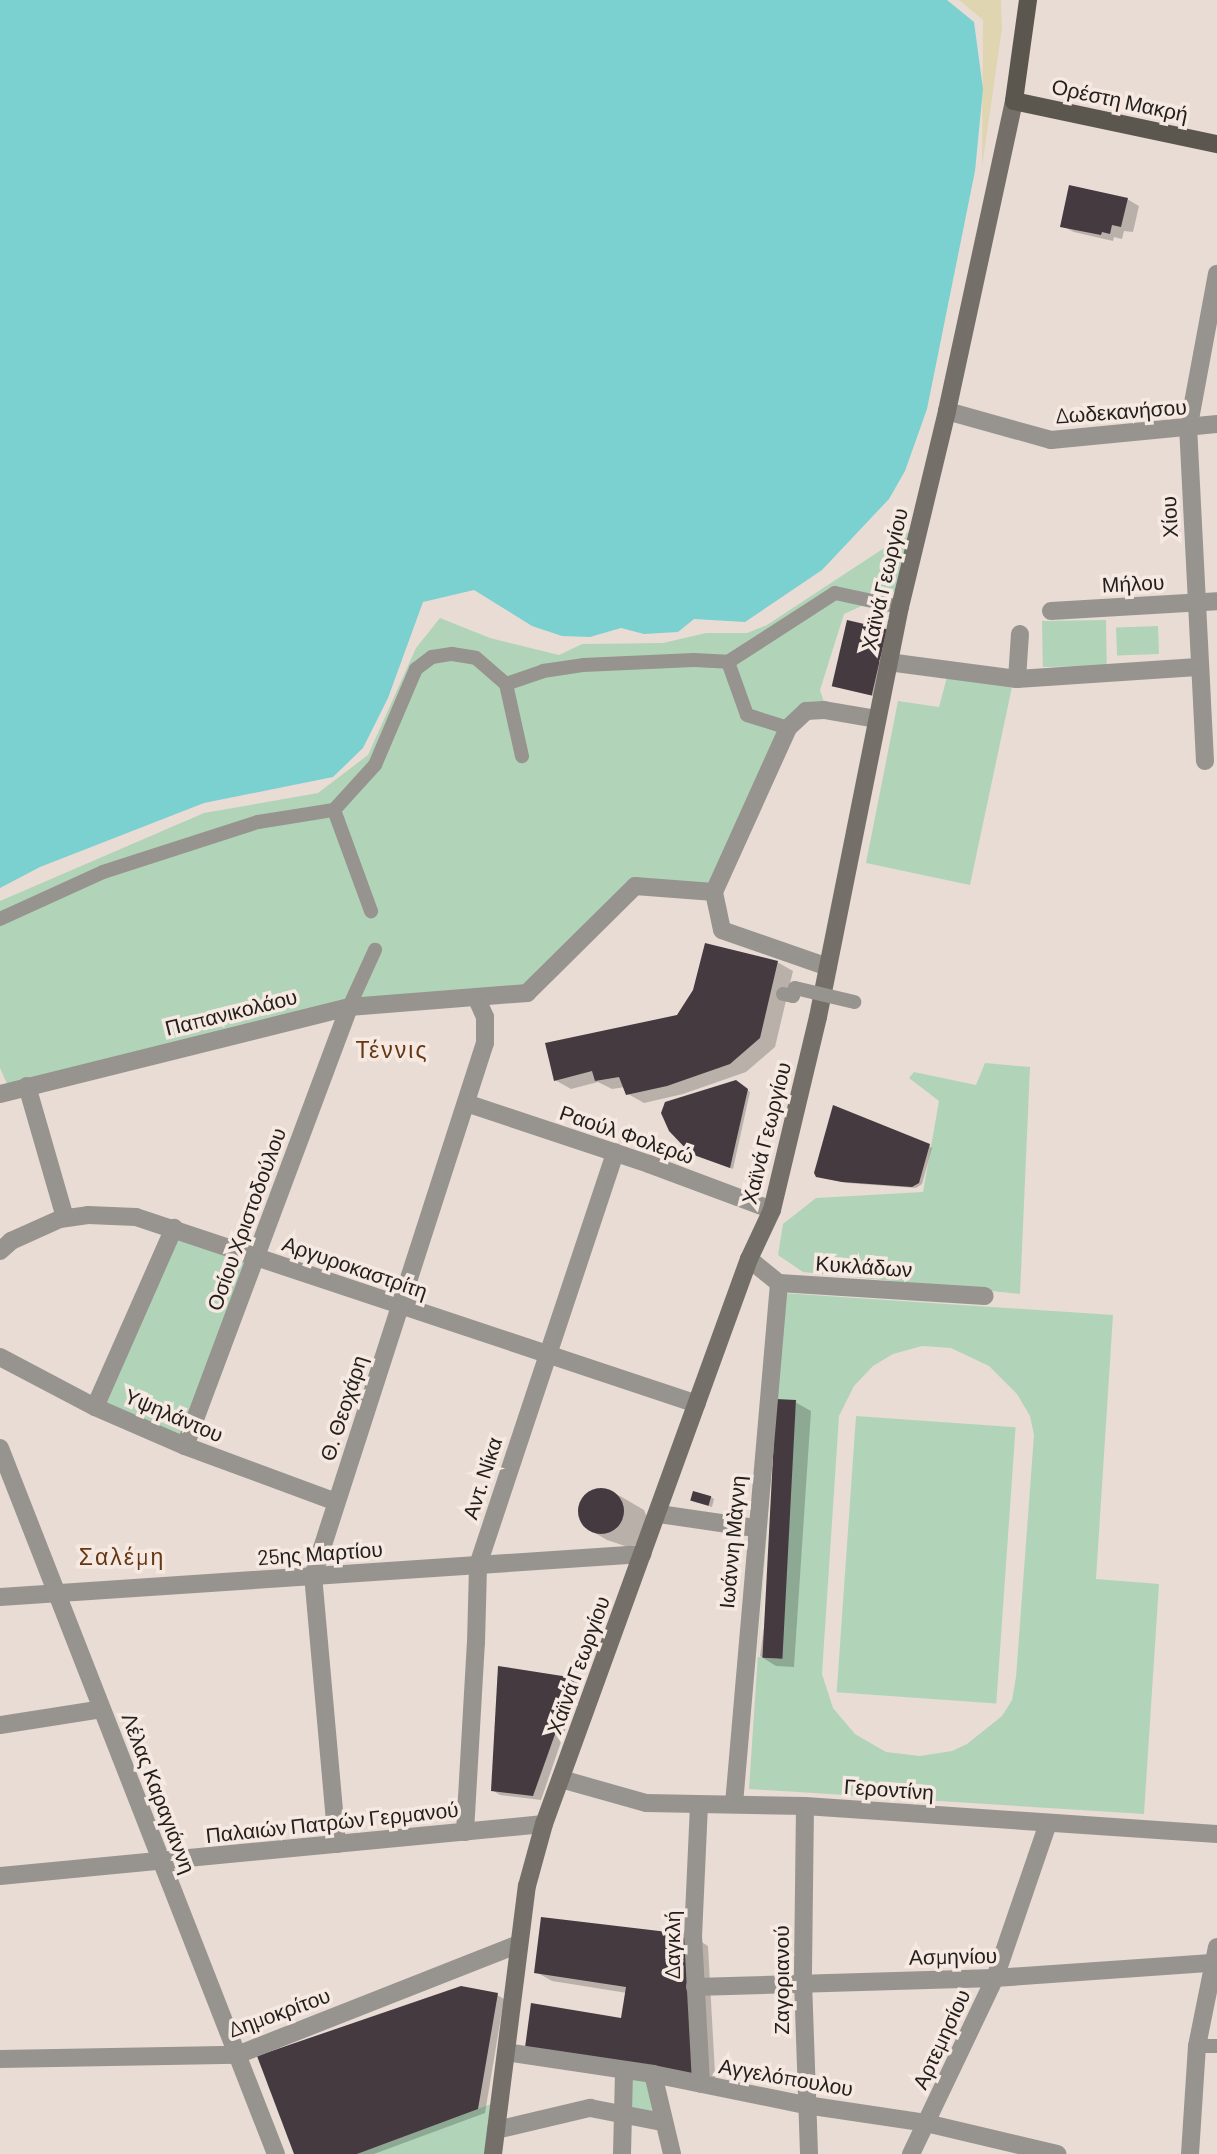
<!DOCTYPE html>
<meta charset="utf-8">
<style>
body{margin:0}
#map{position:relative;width:1217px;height:2154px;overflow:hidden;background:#e9dcd5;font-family:Barlow,sans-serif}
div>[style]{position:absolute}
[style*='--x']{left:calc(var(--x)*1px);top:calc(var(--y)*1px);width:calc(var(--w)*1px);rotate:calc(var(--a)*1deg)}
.green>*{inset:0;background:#b1d4b9;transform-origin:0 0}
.sand>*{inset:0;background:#dfd5b0}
.water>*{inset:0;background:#7bd0d0}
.shadow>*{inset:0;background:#0003}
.building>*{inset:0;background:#443a40;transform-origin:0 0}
.round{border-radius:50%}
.pedestrian>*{height:14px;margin:-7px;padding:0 7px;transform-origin:7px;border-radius:7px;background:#97948f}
.minor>*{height:18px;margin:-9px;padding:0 9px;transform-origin:9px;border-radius:9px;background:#97948f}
.secondary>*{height:18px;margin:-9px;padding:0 9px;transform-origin:9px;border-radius:9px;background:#747069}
.primary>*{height:18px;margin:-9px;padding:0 9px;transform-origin:9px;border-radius:9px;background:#5c574e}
.pedestrian-bridge>*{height:14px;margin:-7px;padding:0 7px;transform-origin:7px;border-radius:7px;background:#97948f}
span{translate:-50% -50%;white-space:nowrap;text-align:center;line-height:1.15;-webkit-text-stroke:7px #f6e9e2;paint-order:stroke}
.street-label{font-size:21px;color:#24201d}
.neighbourhood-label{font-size:23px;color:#653715;letter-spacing:2px}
</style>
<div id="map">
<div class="green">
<i style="clip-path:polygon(913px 529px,899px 589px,844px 614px,820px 690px,825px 705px,807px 705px,710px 888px,634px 883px,524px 988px,344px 1003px,8px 1086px,0 1068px,0 901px,204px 813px,318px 793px,368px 755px,416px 648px,440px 618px,490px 638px,559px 655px,582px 644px,663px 643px,706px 633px,747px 633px,767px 625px)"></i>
<i style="left:1106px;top:620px;width:46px;height:64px;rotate:89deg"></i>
<i style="left:1158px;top:626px;width:28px;height:42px;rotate:88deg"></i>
<i style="clip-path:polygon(947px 677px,1012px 687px,970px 885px,866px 863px,898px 701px,939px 707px)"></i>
<i style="clip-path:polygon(985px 1063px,1030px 1067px,1020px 1294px,803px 1272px,778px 1255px,783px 1224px,816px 1198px,923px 1192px,939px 1101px,909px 1078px,914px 1072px,976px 1085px)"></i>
<i style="clip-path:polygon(174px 1228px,256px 1257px,185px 1446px,95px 1407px)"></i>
<i style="clip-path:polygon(evenodd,782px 1293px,1113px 1315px,1096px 1579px,1159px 1584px,1144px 1814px,749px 1789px,782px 1293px,922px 1346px,951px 1348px,989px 1366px,1017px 1394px,1030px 1416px,1034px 1435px,1016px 1677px,1012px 1700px,1002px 1716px,967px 1744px,952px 1751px,920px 1756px,886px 1752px,855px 1734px,833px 1708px,822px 1674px,839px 1416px,854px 1386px,873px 1366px,893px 1354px,922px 1346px,782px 1293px,776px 1400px,796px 1401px,778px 1659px,758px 1657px,776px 1400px)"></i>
<i style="left:856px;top:1416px;width:160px;height:277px;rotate:4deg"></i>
<i style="clip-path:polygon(624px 2070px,653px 2074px,662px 2122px,623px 2114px)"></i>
<i style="clip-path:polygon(499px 2101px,493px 2154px,357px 2154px)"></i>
</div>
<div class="sand">
<i style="clip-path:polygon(959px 0,1001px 0,1002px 28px,982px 167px,983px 20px)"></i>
</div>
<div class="water">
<i style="clip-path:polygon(0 0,947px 0,974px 22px,983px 89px,975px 171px,927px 409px,905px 471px,889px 499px,822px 570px,745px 622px,694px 619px,678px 632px,644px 634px,621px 628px,590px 637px,562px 636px,532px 626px,474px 590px,423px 602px,388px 698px,363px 748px,333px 777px,204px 803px,40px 867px,0 888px)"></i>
</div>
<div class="shadow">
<i style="clip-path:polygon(1127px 199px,1139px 206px,1133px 232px,1124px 231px,1122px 239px,1114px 237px,1113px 241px,1074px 232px,1062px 226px)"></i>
<i style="clip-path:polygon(887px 630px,881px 698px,835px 686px)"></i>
<i style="clip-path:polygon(777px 962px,793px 971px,775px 1047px,746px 1072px,683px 1094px,644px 1103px,628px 1094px,625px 1087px,612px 1089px,598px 1082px,571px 1089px,555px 1080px)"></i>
<i style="clip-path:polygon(739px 1084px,750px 1092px,733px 1169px,697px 1155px)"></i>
<i style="clip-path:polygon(929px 1146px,932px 1148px,922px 1184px,916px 1188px,847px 1183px,822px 1178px)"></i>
<i style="clip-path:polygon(795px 1402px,811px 1411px,794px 1667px,776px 1666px,760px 1656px)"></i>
<i style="clip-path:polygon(597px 1488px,620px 1496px,644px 1510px,648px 1520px,641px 1543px,628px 1547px,607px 1540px,583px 1526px,578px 1516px,584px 1496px)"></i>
<i style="clip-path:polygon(711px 1497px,714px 1499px,712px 1507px,695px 1502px)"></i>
<i style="clip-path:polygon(574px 1680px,581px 1684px,541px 1800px,500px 1795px,492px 1790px)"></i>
<i style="clip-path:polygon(692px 1936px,708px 1946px,716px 2092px,623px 2020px,627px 1993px,552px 1981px,536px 1972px)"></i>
<i style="clip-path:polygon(497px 1995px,504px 1999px,485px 2113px,374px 2154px,296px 2154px)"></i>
</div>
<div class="building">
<i style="clip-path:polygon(1069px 185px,1128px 198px,1121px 227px,1112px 225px,1110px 234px,1102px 232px,1101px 235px,1060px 227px)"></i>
<i style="left:847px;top:620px;width:41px;height:68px;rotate:13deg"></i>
<i style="clip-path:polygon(705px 943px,778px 961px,760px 1038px,730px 1064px,667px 1086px,626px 1095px,619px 1077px,595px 1081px,592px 1071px,554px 1081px,545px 1043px,677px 1015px,693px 990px)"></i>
<i style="clip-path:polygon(736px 1080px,748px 1089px,730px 1168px,691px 1154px,669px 1131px,661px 1113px,665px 1102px)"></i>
<i style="clip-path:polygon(833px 1105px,930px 1144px,919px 1183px,912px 1187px,842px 1182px,816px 1177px,814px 1173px)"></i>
<i style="left:776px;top:1399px;width:20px;height:259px;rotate:3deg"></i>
<i class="round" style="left:578px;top:1488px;width:46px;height:46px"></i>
<i style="left:693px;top:1491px;width:19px;height:10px;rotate:16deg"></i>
<i style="clip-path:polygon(498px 1666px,575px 1678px,533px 1796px,491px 1791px)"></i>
<i style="clip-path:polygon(541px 1917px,693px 1935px,701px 2084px,524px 2055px,531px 2003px,621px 2018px,626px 1987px,534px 1973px)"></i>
<i style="clip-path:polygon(461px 1986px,498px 1993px,478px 2109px,357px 2154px,294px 2154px,257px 2056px)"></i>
</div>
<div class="pedestrian">
<i style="--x:728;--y:662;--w:127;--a:-32.8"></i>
<i style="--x:835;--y:593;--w:66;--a:12.2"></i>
<i style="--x:506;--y:684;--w:39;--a:-19"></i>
<i style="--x:543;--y:671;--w:40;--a:-8.5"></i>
<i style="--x:583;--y:665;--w:111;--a:-2.6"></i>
<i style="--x:694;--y:660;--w:34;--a:3"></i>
<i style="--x:728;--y:662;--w:56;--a:70.3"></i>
<i style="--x:747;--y:715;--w:43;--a:17.6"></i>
<i style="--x:334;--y:810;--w:108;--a:69.9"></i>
<i style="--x:0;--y:919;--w:113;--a:-24.5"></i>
<i style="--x:103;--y:872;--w:163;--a:-17.9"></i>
<i style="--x:258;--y:822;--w:77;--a:-9"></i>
<i style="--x:334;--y:810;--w:61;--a:-47.7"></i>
<i style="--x:375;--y:765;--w:104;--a:-66.9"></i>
<i style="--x:416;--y:669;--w:20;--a:-37"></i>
<i style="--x:432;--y:657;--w:20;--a:-9"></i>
<i style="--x:452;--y:654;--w:24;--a:9"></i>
<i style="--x:476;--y:658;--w:40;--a:41"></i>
<i style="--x:506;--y:684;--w:74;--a:77.5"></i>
<i style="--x:783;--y:994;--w:10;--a:11"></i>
<i style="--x:793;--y:996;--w:8;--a:-76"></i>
<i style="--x:349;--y:1007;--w:63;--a:-65.5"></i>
<i style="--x:1197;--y:2046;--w:20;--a:0"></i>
</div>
<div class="minor">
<i style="--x:947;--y:411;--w:108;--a:15.6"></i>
<i style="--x:1051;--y:440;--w:167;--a:-5.5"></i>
<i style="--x:1051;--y:611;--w:166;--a:-3.4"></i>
<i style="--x:888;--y:662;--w:130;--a:7.5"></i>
<i style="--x:1017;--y:679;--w:181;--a:-3.8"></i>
<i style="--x:1017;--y:679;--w:45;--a:-86.2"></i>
<i style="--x:1205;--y:761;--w:331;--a:-92.9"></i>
<i style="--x:1188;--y:430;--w:159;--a:-79.5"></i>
<i style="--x:828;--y:967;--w:112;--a:-160.8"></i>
<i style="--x:722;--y:930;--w:39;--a:-102"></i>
<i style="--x:714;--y:892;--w:180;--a:-65.7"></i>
<i style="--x:788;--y:728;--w:25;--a:-43"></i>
<i style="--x:806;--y:711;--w:18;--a:-3"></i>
<i style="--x:824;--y:710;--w:54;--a:9.6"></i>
<i style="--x:27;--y:1086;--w:137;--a:73.9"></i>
<i style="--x:0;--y:1094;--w:360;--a:-14"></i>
<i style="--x:349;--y:1007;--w:179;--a:-4.5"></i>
<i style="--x:527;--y:993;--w:152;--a:-44.7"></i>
<i style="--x:635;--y:886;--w:79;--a:4.3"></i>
<i style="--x:466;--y:1103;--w:193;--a:18.4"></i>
<i style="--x:649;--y:1164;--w:131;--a:20.5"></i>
<i style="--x:0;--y:1251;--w:15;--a:-42"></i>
<i style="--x:11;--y:1241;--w:54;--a:-24.2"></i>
<i style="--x:60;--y:1219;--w:28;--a:-8"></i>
<i style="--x:88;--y:1215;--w:48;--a:2.4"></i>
<i style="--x:136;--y:1217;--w:591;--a:18.43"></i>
<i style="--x:749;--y:1259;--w:38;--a:39"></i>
<i style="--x:779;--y:1283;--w:206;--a:3.6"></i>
<i style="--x:0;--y:1357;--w:107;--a:27.8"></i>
<i style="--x:95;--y:1407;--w:98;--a:23.4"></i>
<i style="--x:185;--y:1446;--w:161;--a:20.3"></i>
<i style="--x:95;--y:1407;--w:196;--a:-66.2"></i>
<i style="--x:185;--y:1446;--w:469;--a:-69.5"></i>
<i style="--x:0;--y:1448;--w:758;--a:68.65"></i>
<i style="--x:659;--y:1514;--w:97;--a:8.3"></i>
<i style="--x:0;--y:1597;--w:644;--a:-3.83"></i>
<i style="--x:0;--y:1725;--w:103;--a:-8.9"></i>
<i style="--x:561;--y:1779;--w:88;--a:15.8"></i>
<i style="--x:646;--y:1803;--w:159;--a:1.1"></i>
<i style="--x:805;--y:1806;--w:413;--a:3.9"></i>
<i style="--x:734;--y:1804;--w:523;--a:-85.06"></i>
<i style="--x:699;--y:1805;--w:130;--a:92.6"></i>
<i style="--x:693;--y:1935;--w:149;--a:86.9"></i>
<i style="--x:805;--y:1806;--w:175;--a:90.7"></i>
<i style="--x:803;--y:1981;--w:173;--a:88"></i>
<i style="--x:465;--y:1832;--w:189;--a:-86.7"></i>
<i style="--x:476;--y:1643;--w:78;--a:-88.5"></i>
<i style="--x:478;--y:1565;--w:435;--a:-71.6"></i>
<i style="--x:337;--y:1844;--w:269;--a:-95.1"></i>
<i style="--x:313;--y:1576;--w:560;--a:-72.12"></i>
<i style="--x:485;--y:1043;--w:26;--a:-90"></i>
<i style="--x:485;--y:1017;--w:20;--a:-114"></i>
<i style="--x:0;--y:1876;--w:546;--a:-5.46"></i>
<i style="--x:695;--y:1987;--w:300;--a:-1.7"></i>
<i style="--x:995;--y:1978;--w:217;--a:-4"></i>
<i style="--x:506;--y:2052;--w:149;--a:8.5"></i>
<i style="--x:653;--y:2074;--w:156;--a:11.5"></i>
<i style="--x:806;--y:2105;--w:121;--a:8.5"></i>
<i style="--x:926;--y:2123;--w:135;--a:13.3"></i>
<i style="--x:0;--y:2059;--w:237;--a:-1"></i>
<i style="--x:237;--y:2055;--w:303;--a:-21.5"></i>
<i style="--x:653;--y:2074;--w:82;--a:76.6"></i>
<i style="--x:496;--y:2130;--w:97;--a:-13.2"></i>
<i style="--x:590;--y:2108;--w:73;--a:11"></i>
<i style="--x:622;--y:2154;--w:84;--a:-88.6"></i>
<i style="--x:911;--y:2154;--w:195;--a:-64.5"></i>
<i style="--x:995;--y:1978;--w:164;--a:-71.1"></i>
<i style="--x:1190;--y:2154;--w:108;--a:-86.3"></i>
<i style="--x:1197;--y:2046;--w:101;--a:-78.6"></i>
</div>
<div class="secondary">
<i style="--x:493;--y:2154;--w:270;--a:-82.8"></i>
<i style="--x:527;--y:1886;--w:64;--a:-74.7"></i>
<i style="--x:544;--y:1824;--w:601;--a:-70.06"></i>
<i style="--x:749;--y:1259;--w:54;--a:-64.9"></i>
<i style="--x:772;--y:1210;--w:198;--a:-76.6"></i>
<i style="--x:818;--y:1017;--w:418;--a:-78.7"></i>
<i style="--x:900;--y:607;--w:202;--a:-76.5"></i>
<i style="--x:947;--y:411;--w:317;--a:-77.8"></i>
</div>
<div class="primary">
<i style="--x:1028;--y:0;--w:102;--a:97.9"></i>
<i style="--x:1014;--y:101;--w:208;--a:12"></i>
</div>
<div class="pedestrian-bridge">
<i style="--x:795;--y:988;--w:61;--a:13.3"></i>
</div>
<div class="street-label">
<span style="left:1120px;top:100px;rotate:12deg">Ορέστη Μακρή</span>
<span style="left:1121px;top:411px;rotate:-4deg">Δωδεκανήσου</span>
<span style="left:1169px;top:517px;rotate:-93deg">Χίου</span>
<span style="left:884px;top:579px;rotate:-77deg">Χαϊνά Γεωργίου</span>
<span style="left:1133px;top:583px;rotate:-3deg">Μήλου</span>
<span style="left:231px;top:1012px;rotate:-14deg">Παπανικολάου</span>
<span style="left:766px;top:1133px;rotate:-76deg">Χαϊνά Γεωργίου</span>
<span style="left:627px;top:1134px;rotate:19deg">Ραούλ Φολερώ</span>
<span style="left:246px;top:1219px;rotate:-70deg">Οσίου Χριστοδούλου</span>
<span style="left:864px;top:1266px;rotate:4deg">Κυκλάδων</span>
<span style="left:355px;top:1267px;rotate:19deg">Αργυροκαστρίτη</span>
<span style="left:343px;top:1408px;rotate:-72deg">Θ. Θεοχάρη</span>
<span style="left:174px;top:1415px;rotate:23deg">Υψηλάντου</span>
<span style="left:482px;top:1478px;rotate:-72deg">Αντ. Νίκα</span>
<span style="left:732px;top:1542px;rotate:-85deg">Ιωάννη Μὰγνη</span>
<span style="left:320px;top:1553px;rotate:-4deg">25ης Μαρτίου</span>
<span style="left:578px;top:1665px;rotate:-70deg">Χαϊνά Γεωργίου</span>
<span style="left:889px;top:1789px;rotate:4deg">Γεροντίνη</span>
<span style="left:159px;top:1793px;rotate:69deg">Λέλας Καραγιάννη</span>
<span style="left:332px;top:1822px;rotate:-6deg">Παλαιών Πατρών Γερμανού</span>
<span style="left:672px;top:1945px;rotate:-90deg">Δαγκλή</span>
<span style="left:953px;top:1956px;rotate:-1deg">Ασμηνίου</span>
<span style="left:781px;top:1980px;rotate:-90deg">Ζαγοριανού</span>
<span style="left:279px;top:2012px;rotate:-20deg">Δημοκρίτου</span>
<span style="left:941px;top:2039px;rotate:-65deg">Αρτεμησίου</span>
<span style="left:786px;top:2077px;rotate:10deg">Αγγελόπουλου</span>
</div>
<div class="neighbourhood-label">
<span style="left:392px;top:1049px">Τέννις</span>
<span style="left:122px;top:1556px">Σαλέμη</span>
</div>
</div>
